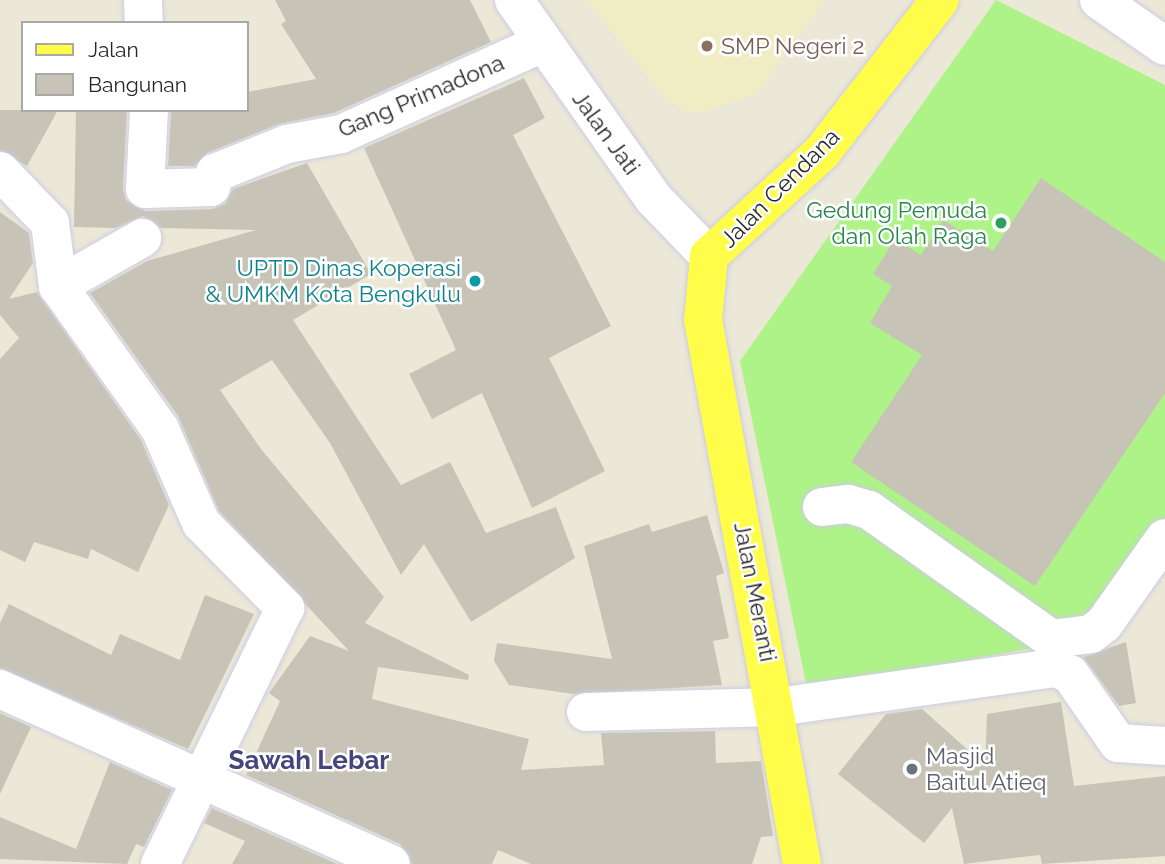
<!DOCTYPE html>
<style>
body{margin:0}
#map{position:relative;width:1165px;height:864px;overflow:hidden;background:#ece8d7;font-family:Raleway,sans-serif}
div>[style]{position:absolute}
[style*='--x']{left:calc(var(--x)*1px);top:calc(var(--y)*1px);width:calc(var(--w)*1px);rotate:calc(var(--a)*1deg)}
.education>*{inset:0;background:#f0ecc4}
.pitch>*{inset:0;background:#aef387}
.building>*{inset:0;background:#c7c4b7}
.roads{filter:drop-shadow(0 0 2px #cdcce3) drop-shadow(0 0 2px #cdcce3)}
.minor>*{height:38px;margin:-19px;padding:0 19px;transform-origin:19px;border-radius:19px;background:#fff}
.major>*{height:38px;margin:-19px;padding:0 19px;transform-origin:19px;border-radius:19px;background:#fffc4a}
.dots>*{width:19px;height:19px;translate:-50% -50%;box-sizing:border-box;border:4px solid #fff;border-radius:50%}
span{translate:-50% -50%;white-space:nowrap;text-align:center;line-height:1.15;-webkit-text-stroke:5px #fff;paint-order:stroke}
.education-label{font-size:23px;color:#785e54}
.left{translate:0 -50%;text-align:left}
.street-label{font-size:23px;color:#282828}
.leisure-label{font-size:23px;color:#27864d}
.right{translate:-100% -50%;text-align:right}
.culture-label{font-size:23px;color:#0d838f}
.worship-label{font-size:23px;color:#5b616d}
.quarter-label{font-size:26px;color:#46447d;font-weight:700}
.legend{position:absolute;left:21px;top:21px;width:228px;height:91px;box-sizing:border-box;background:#fff;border:2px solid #a9a9a9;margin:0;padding:9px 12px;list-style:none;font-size:21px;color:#282828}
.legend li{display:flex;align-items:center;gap:14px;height:35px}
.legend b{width:35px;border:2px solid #a9a9a9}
</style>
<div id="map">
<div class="education">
<i style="clip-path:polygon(587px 0,824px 0,757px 93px,708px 111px,684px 111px,663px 95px)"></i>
</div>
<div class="pitch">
<i style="clip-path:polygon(996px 0,1165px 85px,1165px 530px,1090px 638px,807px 688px,740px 361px)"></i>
</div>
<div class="building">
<i style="clip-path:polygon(275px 0,470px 0,491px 42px,334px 113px,279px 124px,207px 153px,195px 166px,168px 166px,171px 110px,247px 110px,247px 92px,316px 79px,281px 24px,286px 21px)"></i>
<i style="clip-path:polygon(524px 78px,545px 118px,513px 135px,611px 326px,549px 358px,605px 471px,532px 508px,482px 393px,432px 419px,409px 374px,456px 350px,364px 148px)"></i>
<i style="clip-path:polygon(0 110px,58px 110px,27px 166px,0 150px)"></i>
<i style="clip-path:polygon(76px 110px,127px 110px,123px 189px,126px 200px,145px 211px,212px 209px,225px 204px,233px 189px,307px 163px,371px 274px,293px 320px,401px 485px,450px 462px,486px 533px,556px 507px,575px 558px,471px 622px,424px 544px,401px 575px,330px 443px,272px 360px,220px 390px,261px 449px,384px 597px,365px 623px,469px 675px,468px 680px,378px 667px,372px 699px,529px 739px,521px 770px,604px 765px,601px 733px,715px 731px,716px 763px,761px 761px,773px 836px,761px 837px,752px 864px,531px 864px,498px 850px,492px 864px,412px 864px,400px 844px,246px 775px,280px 701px,269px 693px,310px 636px,349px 651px,219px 511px,178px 416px,90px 293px,147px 261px,256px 230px,161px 228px,143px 216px,116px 228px,74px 227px)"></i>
<i style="clip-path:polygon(1041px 178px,1165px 262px,1165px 393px,1035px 586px,851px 462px,922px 355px,870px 323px,892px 286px,873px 274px,895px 239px,921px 255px,943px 220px,993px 251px)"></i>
<i style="clip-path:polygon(0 212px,29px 233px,33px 263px,9px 299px,37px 292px,141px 440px,169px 505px,138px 572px,91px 549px,88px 559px,34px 542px,25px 562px,0 550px,0 359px,19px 338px,0 315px)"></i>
<i style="clip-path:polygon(707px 515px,724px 573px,716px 576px,729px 638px,713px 641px,722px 685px,574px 694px,509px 685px,494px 661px,497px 643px,612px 659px,584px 546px,649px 524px,652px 532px)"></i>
<i style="clip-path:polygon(205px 595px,254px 614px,188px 749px,0 668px,0 623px,9px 604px,111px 655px,120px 634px,180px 660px)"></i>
<i style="clip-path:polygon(1126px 642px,1136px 703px,1119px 706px,1083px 657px)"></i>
<i style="clip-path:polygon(1061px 702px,1074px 786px,1165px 776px,1165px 856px,1042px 864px,1040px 855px,964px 864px,952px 808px,924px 843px,838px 774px,886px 714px,922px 709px,985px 765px,987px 714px)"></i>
<i style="clip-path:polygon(0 713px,31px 727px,0 794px)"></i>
<i style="clip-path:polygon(110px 762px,172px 790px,144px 847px,136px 844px,127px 864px,0 859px,0 817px,76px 849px)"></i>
<i style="clip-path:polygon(212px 808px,337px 864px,232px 864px,245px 841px,204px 823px)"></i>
</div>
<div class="roads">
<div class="minor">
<i style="--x:143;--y:0;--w:23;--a:88"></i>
<i style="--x:514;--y:0;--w:242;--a:54.9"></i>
<i style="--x:653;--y:198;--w:81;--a:46"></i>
<i style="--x:1099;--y:0;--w:80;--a:34.9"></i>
<i style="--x:149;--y:110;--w:79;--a:92.9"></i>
<i style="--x:145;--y:189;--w:66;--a:-1.7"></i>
<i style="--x:211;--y:187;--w:15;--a:-74"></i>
<i style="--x:215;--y:173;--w:78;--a:-21.9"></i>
<i style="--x:287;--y:144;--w:55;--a:-10.5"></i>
<i style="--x:341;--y:134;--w:222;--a:-24.3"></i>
<i style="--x:0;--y:171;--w:72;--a:46.1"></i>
<i style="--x:50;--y:223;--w:64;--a:82.8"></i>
<i style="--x:58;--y:286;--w:176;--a:54.5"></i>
<i style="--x:160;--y:429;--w:103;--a:66.4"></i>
<i style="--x:201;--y:523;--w:120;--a:45.3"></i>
<i style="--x:285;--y:608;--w:285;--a:116"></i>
<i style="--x:58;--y:286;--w:97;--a:-29.7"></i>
<i style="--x:822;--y:507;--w:26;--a:-7"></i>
<i style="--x:848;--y:504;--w:22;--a:16"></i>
<i style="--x:869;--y:510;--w:223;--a:35.3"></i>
<i style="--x:1051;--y:639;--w:40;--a:-7.1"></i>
<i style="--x:1091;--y:634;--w:16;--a:-38"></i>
<i style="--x:1104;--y:624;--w:105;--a:-54.7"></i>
<i style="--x:0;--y:689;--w:428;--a:24.1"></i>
<i style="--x:586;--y:712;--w:191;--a:-1.5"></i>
<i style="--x:777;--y:707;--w:281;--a:-8"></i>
<i style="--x:1055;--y:668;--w:16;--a:22"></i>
<i style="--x:1070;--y:674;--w:84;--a:55.2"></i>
<i style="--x:1118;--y:743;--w:47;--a:3.7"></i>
</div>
<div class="major">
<i style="--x:802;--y:864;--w:553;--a:-100.31"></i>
<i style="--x:703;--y:320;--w:64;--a:-84.6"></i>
<i style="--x:709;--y:256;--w:154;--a:-42.6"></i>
<i style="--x:822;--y:152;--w:192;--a:-52.2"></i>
</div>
</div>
<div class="dots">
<i style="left:707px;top:46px;background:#8d6e63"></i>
<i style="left:1001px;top:223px;background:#2e9e5b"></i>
<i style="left:475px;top:281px;background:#0f9aa8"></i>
<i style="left:912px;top:769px;background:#6b7280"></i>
</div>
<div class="education-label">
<span class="left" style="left:721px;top:46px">SMP Negeri 2</span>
</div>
<div class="street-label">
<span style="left:421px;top:96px;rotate:-23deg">Gang Primadona</span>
<span style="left:606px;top:133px;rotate:54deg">Jalan Jati</span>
<span style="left:780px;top:188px;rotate:-45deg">Jalan Cendana</span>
<span style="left:755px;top:592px;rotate:79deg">Jalan Meranti</span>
</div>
<div class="leisure-label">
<span class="right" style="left:987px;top:223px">Gedung Pemuda<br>dan Olah Raga</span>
</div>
<div class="culture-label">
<span class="right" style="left:461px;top:281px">UPTD Dinas Koperasi<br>&amp; UMKM Kota Bengkulu</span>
</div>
<div class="worship-label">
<span class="left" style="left:926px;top:769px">Masjid<br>Baitul Atieq</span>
</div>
<div class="quarter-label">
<span style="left:309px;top:761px">Sawah Lebar</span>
</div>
<ul class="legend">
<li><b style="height:9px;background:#fffc4a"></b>Jalan</li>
<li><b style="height:19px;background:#c7c4b7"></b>Bangunan</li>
</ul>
</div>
